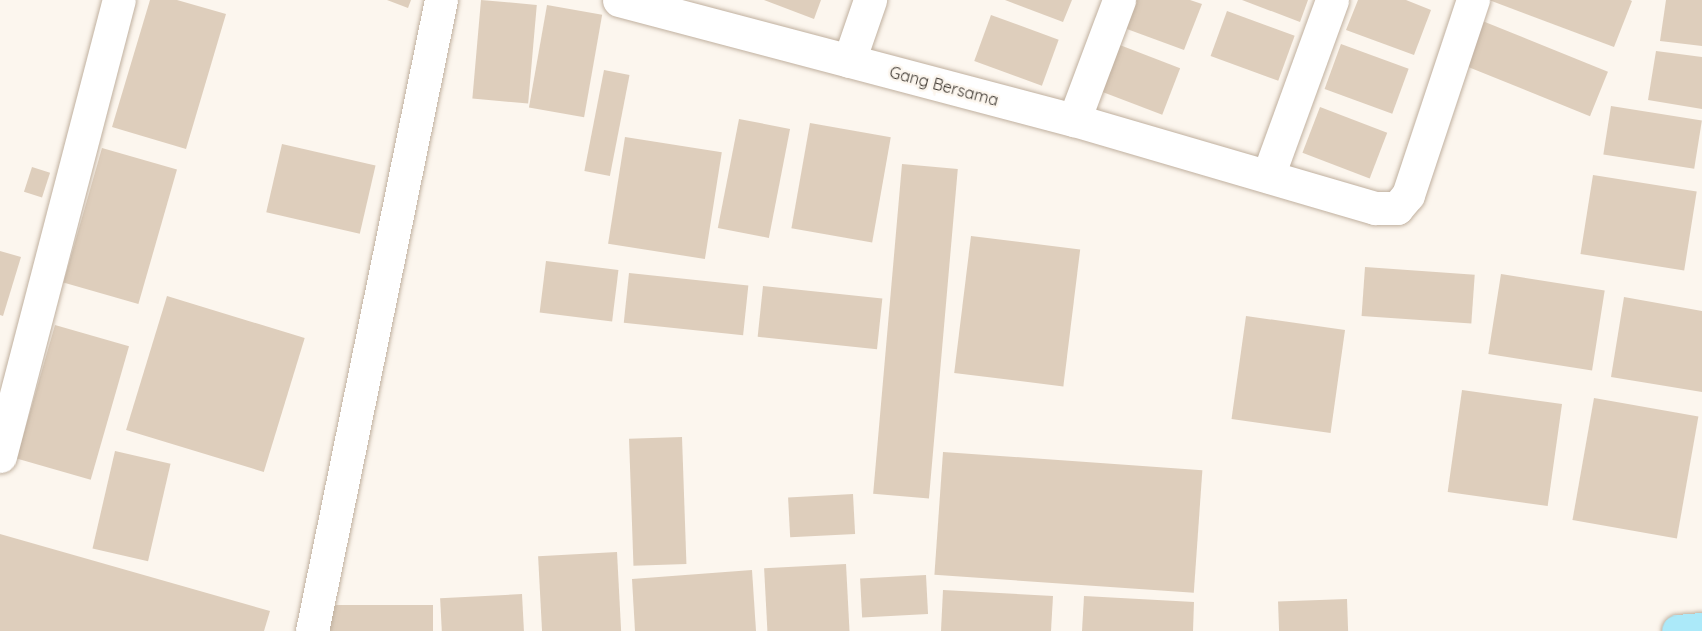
<!DOCTYPE html>
<style>
body{margin:0}
#map{position:relative;width:1702px;height:631px;overflow:hidden;background:#fcf6ee;font-family:Quicksand,sans-serif}
div>[style]{position:absolute}
[style*='--x']{left:calc(var(--x)*1px);top:calc(var(--y)*1px);width:calc(var(--w)*1px);rotate:calc(var(--a)*1deg)}
.building>*{inset:0;background:#decebc;transform-origin:0 0}
.roads{filter:drop-shadow(0 0 2px #c0b09f) drop-shadow(0 0 2px #c0b09f)}
.minor>*{height:33px;margin:-16.5px;padding:0 16.5px;transform-origin:16.5px;border-radius:16.5px;background:#fff}
.major>*{height:33px;margin:-16.5px;padding:0 16.5px;transform-origin:16.5px;border-radius:16.5px;background:#abe9f9}
span{translate:-50% -50%;white-space:nowrap;text-align:center;line-height:1.15;-webkit-text-stroke:5px #fcf6ee;paint-order:stroke}
.street-label{font-size:16px;color:#3c362f}
</style>
<div id="map">
<div class="building">
<i style="clip-path:polygon(150px 0,177px 0,226px 14px,186px 149px,112px 127px)"></i>
<i style="clip-path:polygon(387px 0,411px 0,408px 8px)"></i>
<i style="left:481px;top:0;width:56px;height:99px;rotate:5deg"></i>
<i style="clip-path:polygon(764px 0,821px 0,814px 19px)"></i>
<i style="clip-path:polygon(1005px 0,1072px 0,1063px 22px)"></i>
<i style="clip-path:polygon(1126px 0,1190px 0,1202px 4px,1184px 50px,1116px 25px)"></i>
<i style="clip-path:polygon(1242px 0,1308px 0,1300px 22px)"></i>
<i style="clip-path:polygon(1358px 0,1406px 0,1431px 10px,1414px 55px,1346px 30px)"></i>
<i style="clip-path:polygon(1489px 0,1630px 0,1632px 1px,1614px 47px)"></i>
<i style="clip-path:polygon(1666px 0,1702px 0,1702px 46px,1660px 41px)"></i>
<i style="left:547px;top:5px;width:56px;height:104px;rotate:10deg"></i>
<i style="left:1227px;top:11px;width:72px;height:48px;rotate:20deg"></i>
<i style="left:991px;top:15px;width:72px;height:49px;rotate:20deg"></i>
<i style="left:1480px;top:20px;width:138px;height:48px;rotate:22deg"></i>
<i style="left:1112px;top:42px;width:73px;height:50px;rotate:21deg"></i>
<i style="left:1341px;top:44px;width:72px;height:48px;rotate:20deg"></i>
<i style="clip-path:polygon(1656px 51px,1702px 57px,1702px 109px,1648px 100px)"></i>
<i style="left:604px;top:70px;width:26px;height:103px;rotate:11deg"></i>
<i style="left:1611px;top:106px;width:92px;height:49px;rotate:9deg"></i>
<i style="left:1320px;top:107px;width:72px;height:49px;rotate:21deg"></i>
<i style="left:739px;top:119px;width:52px;height:111px;rotate:11deg"></i>
<i style="left:810px;top:123px;width:82px;height:107px;rotate:10deg"></i>
<i style="left:625px;top:137px;width:98px;height:108px;rotate:9deg"></i>
<i style="left:282px;top:144px;width:96px;height:70px;rotate:13deg"></i>
<i style="left:102px;top:148px;width:78px;height:140px;rotate:16deg"></i>
<i style="left:902px;top:164px;width:56px;height:331px;rotate:5deg"></i>
<i style="left:32px;top:167px;width:19px;height:26px;rotate:18deg"></i>
<i style="left:1593px;top:175px;width:105px;height:80px;rotate:9deg"></i>
<i style="left:971px;top:236px;width:110px;height:138px;rotate:7deg"></i>
<i style="clip-path:polygon(0 251px,21px 257px,3px 316px,0 315px)"></i>
<i style="left:546px;top:261px;width:73px;height:52px;rotate:7deg"></i>
<i style="left:1365px;top:267px;width:110px;height:49px;rotate:4deg"></i>
<i style="left:629px;top:273px;width:120px;height:50px;rotate:6deg"></i>
<i style="left:1501px;top:274px;width:105px;height:81px;rotate:9deg"></i>
<i style="left:763px;top:286px;width:120px;height:51px;rotate:6deg"></i>
<i style="left:167px;top:296px;width:144px;height:140px;rotate:17deg"></i>
<i style="clip-path:polygon(1624px 297px,1702px 311px,1702px 392px,1611px 377px)"></i>
<i style="left:1246px;top:316px;width:100px;height:104px;rotate:8deg"></i>
<i style="left:55px;top:325px;width:77px;height:139px;rotate:16deg"></i>
<i style="left:1462px;top:390px;width:101px;height:103px;rotate:8deg"></i>
<i style="left:1594px;top:398px;width:106px;height:124px;rotate:10deg"></i>
<i style="left:682px;top:437px;width:127px;height:53px;rotate:88deg"></i>
<i style="left:115px;top:451px;width:57px;height:100px;rotate:13deg"></i>
<i style="left:943px;top:452px;width:260px;height:123px;rotate:4deg"></i>
<i style="left:853px;top:494px;width:40px;height:65px;rotate:87deg"></i>
<i style="clip-path:polygon(0 534px,270px 611px,264px 631px,0 631px)"></i>
<i style="left:617px;top:552px;width:79px;height:79px;rotate:87deg"></i>
<i style="left:846px;top:564px;width:67px;height:82px;rotate:87deg"></i>
<i style="clip-path:polygon(752px 570px,756px 631px,635px 631px,632px 579px)"></i>
<i style="left:926px;top:575px;width:39px;height:66px;rotate:87deg"></i>
<i style="clip-path:polygon(943px 590px,1053px 596px,1051px 631px,941px 631px)"></i>
<i style="left:522px;top:594px;width:37px;height:82px;rotate:87deg"></i>
<i style="clip-path:polygon(1084px 596px,1194px 602px,1193px 631px,1082px 631px)"></i>
<i style="left:1347px;top:599px;width:32px;height:69px;rotate:88deg"></i>
<i style="left:433px;top:605px;width:26px;height:104px;rotate:90deg"></i>
</div>
<div class="roads">
<div class="minor">
<i style="--x:619;--y:0;--w:471;--a:14.8"></i>
<i style="--x:1074;--y:120;--w:314;--a:16.3"></i>
<i style="--x:1375;--y:208;--w:22;--a:0"></i>
<i style="--x:1397;--y:208;--w:17;--a:-50"></i>
<i style="--x:1408;--y:195;--w:206;--a:-71.6"></i>
<i style="--x:849;--y:61;--w:65;--a:-71"></i>
<i style="--x:1074;--y:120;--w:128;--a:-69.4"></i>
<i style="--x:1268;--y:176;--w:187;--a:-70"></i>
<i style="--x:0;--y:456;--w:471;--a:-75.4"></i>
<i style="--x:312;--y:631;--w:644;--a:-78.45"></i>
</div>
<div class="major">
<i style="--x:1678;--y:631;--w:24;--a:-5"></i>
</div>
</div>
<div class="street-label">
<span style="left:944px;top:86px;rotate:15deg">Gang Bersama</span>
</div>
</div>
